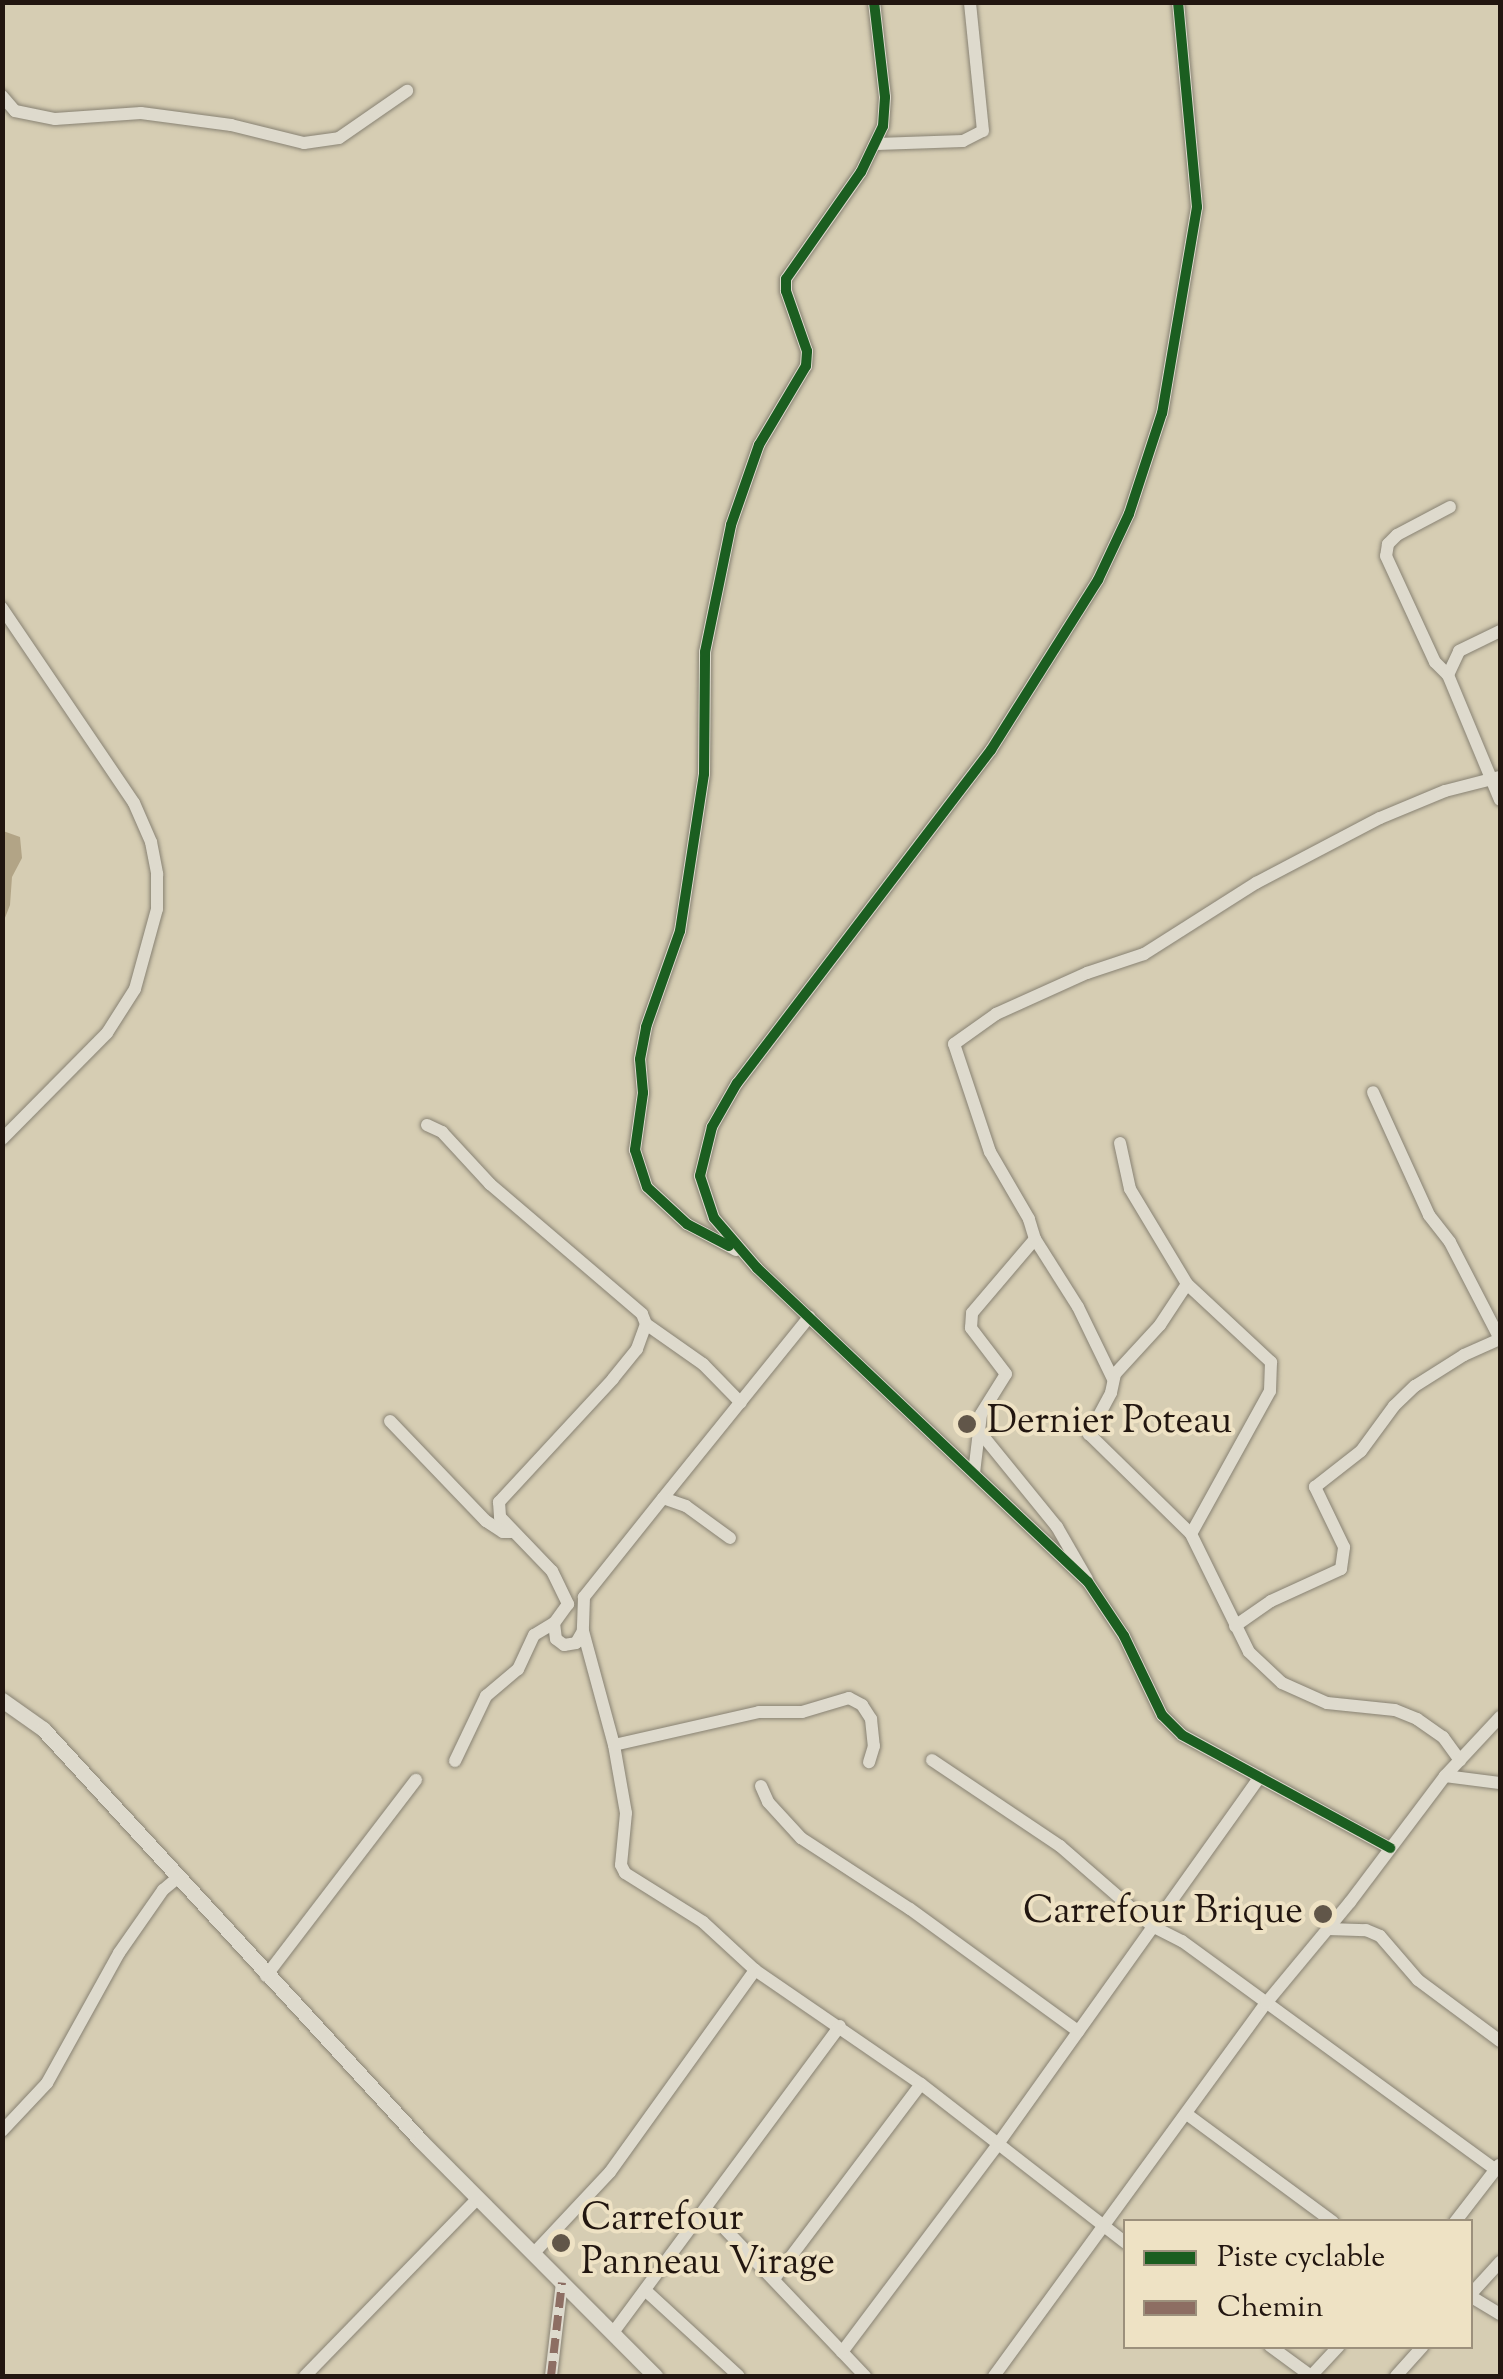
<!DOCTYPE html>
<style>
body{margin:0}
#map{position:relative;width:1503px;height:2379px;overflow:hidden;background:#d6cdb3;font-family:"Sorts Mill Goudy",serif}
div>[style]{position:absolute}
[style*='--x']{left:calc(var(--x)*1px);top:calc(var(--y)*1px);width:calc(var(--w)*1px);rotate:calc(var(--a)*1deg)}
.water>*{inset:0;background:#b2a486}
.roads{filter:drop-shadow(0 0 2px #888273) drop-shadow(0 0 2px #888273)}
.minor>*{height:12px;margin:-6px;padding:0 6px;transform-origin:6px;border-radius:6px;background:#dedacd}
.tertiary>*{height:15px;margin:-7.5px;padding:0 7.5px;transform-origin:7.5px;border-radius:7.5px;background:#dedacd}
.quiet>*{height:8px;margin-top:-4px;transform-origin:0;background:repeating-linear-gradient(90deg,#8d6e63 0 15px,transparent 0 23px)}
.cycleway>*{height:10px;margin:-5px;padding:0 5px;transform-origin:5px;border-radius:5px;background:#1b5e20}
.dots>*{width:28px;height:28px;translate:-50% -50%;box-sizing:border-box;border:5px solid #eee2c4;border-radius:50%}
span{translate:-50% -50%;white-space:nowrap;text-align:center;line-height:1.15;-webkit-text-stroke:8px #eee2c4;paint-order:stroke}
.poi-label{font-size:38px;color:#221610}
.left{translate:0 -50%;text-align:left}
.right{translate:-100% -50%;text-align:right}
.frame{position:absolute;inset:0;border:5px solid #221610;pointer-events:none}
.legend{position:absolute;left:1123px;top:2219px;width:350px;height:130px;box-sizing:border-box;background:#eee2c4;border:2px solid #9c907c;margin:0;padding:12px 18px;list-style:none;font-size:30px;color:#221610}
.legend li{display:flex;align-items:center;gap:20px;height:50px}
.legend b{width:50px;border:2px solid #9c907c}
</style>
<div id="map">
<div class="water">
<i style="clip-path:polygon(3px 831px,20px 837px,22px 858px,12px 877px,10px 905px,3px 923px)"></i>
</div>
<div class="roads">
<div class="minor">
<i style="--x:1178;--y:2;--w:206;--a:84.7"></i>
<i style="--x:1197;--y:207;--w:209;--a:99.6"></i>
<i style="--x:1162;--y:413;--w:106;--a:108.1"></i>
<i style="--x:1129;--y:514;--w:73;--a:115.2"></i>
<i style="--x:1098;--y:580;--w:201;--a:122.2"></i>
<i style="--x:991;--y:750;--w:419;--a:127.3"></i>
<i style="--x:737;--y:1083;--w:51;--a:119.6"></i>
<i style="--x:712;--y:1127;--w:50;--a:103.8"></i>
<i style="--x:700;--y:1176;--w:44;--a:71.6"></i>
<i style="--x:714;--y:1218;--w:66;--a:49.3"></i>
<i style="--x:757;--y:1268;--w:456;--a:43.5"></i>
<i style="--x:1088;--y:1582;--w:65;--a:56.3"></i>
<i style="--x:1124;--y:1636;--w:88;--a:64.3"></i>
<i style="--x:1162;--y:1715;--w:28;--a:45"></i>
<i style="--x:1182;--y:1735;--w:237;--a:28.5"></i>
<i style="--x:2;--y:96;--w:20;--a:49"></i>
<i style="--x:15;--y:111;--w:41;--a:11.3"></i>
<i style="--x:55;--y:119;--w:86;--a:-4"></i>
<i style="--x:141;--y:113;--w:91;--a:7.6"></i>
<i style="--x:231;--y:125;--w:75;--a:13.9"></i>
<i style="--x:304;--y:143;--w:35;--a:-8"></i>
<i style="--x:339;--y:138;--w:83;--a:-34.7"></i>
<i style="--x:877;--y:144;--w:86;--a:-2"></i>
<i style="--x:963;--y:141;--w:22;--a:-27"></i>
<i style="--x:983;--y:131;--w:130;--a:-95.8"></i>
<i style="--x:1450;--y:507;--w:60;--a:152.2"></i>
<i style="--x:1397;--y:535;--w:13;--a:135"></i>
<i style="--x:1388;--y:544;--w:12;--a:99"></i>
<i style="--x:1386;--y:556;--w:117;--a:65.2"></i>
<i style="--x:1435;--y:662;--w:18;--a:45"></i>
<i style="--x:1448;--y:675;--w:135;--a:67.4"></i>
<i style="--x:2;--y:608;--w:235;--a:55.9"></i>
<i style="--x:134;--y:803;--w:43;--a:66.4"></i>
<i style="--x:151;--y:842;--w:33;--a:79"></i>
<i style="--x:157;--y:874;--w:35;--a:90"></i>
<i style="--x:157;--y:909;--w:83;--a:105.4"></i>
<i style="--x:135;--y:989;--w:52;--a:122.5"></i>
<i style="--x:107;--y:1033;--w:149;--a:134.7"></i>
<i style="--x:1448;--y:675;--w:26;--a:-65"></i>
<i style="--x:1459;--y:651;--w:46;--a:-26"></i>
<i style="--x:427;--y:1125;--w:17;--a:25"></i>
<i style="--x:442;--y:1132;--w:71;--a:47.3"></i>
<i style="--x:490;--y:1184;--w:200;--a:40.5"></i>
<i style="--x:642;--y:1314;--w:11;--a:68"></i>
<i style="--x:646;--y:1324;--w:27;--a:110"></i>
<i style="--x:637;--y:1349;--w:38;--a:129"></i>
<i style="--x:613;--y:1379;--w:168;--a:132.8"></i>
<i style="--x:499;--y:1502;--w:15;--a:86"></i>
<i style="--x:500;--y:1517;--w:75;--a:46.1"></i>
<i style="--x:552;--y:1571;--w:37;--a:64"></i>
<i style="--x:568;--y:1604;--w:24;--a:126"></i>
<i style="--x:554;--y:1623;--w:23;--a:149"></i>
<i style="--x:534;--y:1635;--w:38;--a:115"></i>
<i style="--x:518;--y:1669;--w:42;--a:139.8"></i>
<i style="--x:486;--y:1696;--w:72;--a:115.5"></i>
<i style="--x:1120;--y:1143;--w:47;--a:77.7"></i>
<i style="--x:1130;--y:1189;--w:111;--a:59"></i>
<i style="--x:1187;--y:1284;--w:115;--a:42.9"></i>
<i style="--x:1271;--y:1362;--w:29;--a:92"></i>
<i style="--x:1270;--y:1391;--w:163;--a:118.9"></i>
<i style="--x:1035;--y:1239;--w:80;--a:57.7"></i>
<i style="--x:1078;--y:1307;--w:80;--a:64.1"></i>
<i style="--x:736;--y:1250;--w:55;--a:-152"></i>
<i style="--x:687;--y:1224;--w:54;--a:-137.2"></i>
<i style="--x:647;--y:1187;--w:39;--a:-108"></i>
<i style="--x:635;--y:1150;--w:58;--a:-82"></i>
<i style="--x:643;--y:1093;--w:34;--a:-95"></i>
<i style="--x:640;--y:1059;--w:33;--a:-79"></i>
<i style="--x:646;--y:1027;--w:102;--a:-70.5"></i>
<i style="--x:680;--y:931;--w:159;--a:-81.3"></i>
<i style="--x:704;--y:774;--w:122;--a:-89.5"></i>
<i style="--x:705;--y:652;--w:130;--a:-78.4"></i>
<i style="--x:731;--y:525;--w:85;--a:-70.7"></i>
<i style="--x:759;--y:445;--w:92;--a:-59.3"></i>
<i style="--x:806;--y:366;--w:15;--a:-86"></i>
<i style="--x:807;--y:351;--w:64;--a:-109.3"></i>
<i style="--x:786;--y:291;--w:12;--a:-90"></i>
<i style="--x:786;--y:279;--w:131;--a:-55"></i>
<i style="--x:861;--y:172;--w:51;--a:-64.4"></i>
<i style="--x:883;--y:126;--w:29;--a:-86"></i>
<i style="--x:885;--y:97;--w:96;--a:-96.6"></i>
<i style="--x:1187;--y:1284;--w:49;--a:123.4"></i>
<i style="--x:1160;--y:1325;--w:67;--a:132.6"></i>
<i style="--x:1115;--y:1374;--w:19;--a:102"></i>
<i style="--x:1111;--y:1393;--w:47;--a:118.2"></i>
<i style="--x:1089;--y:1434;--w:143;--a:44.4"></i>
<i style="--x:1191;--y:1534;--w:131;--a:63.8"></i>
<i style="--x:1249;--y:1652;--w:45;--a:43.2"></i>
<i style="--x:1282;--y:1683;--w:49;--a:24"></i>
<i style="--x:1327;--y:1703;--w:68;--a:5.9"></i>
<i style="--x:1395;--y:1710;--w:24;--a:22"></i>
<i style="--x:1417;--y:1719;--w:32;--a:35"></i>
<i style="--x:1443;--y:1737;--w:29;--a:54"></i>
<i style="--x:646;--y:1324;--w:70;--a:35.1"></i>
<i style="--x:703;--y:1364;--w:54;--a:45.7"></i>
<i style="--x:390;--y:1421;--w:139;--a:46.2"></i>
<i style="--x:486;--y:1521;--w:20;--a:33"></i>
<i style="--x:503;--y:1532;--w:9;--a:0"></i>
<i style="--x:979;--y:1431;--w:124;--a:50.9"></i>
<i style="--x:1057;--y:1527;--w:60;--a:60"></i>
<i style="--x:974;--y:1473;--w:59;--a:-83.2"></i>
<i style="--x:981;--y:1414;--w:47;--a:-58"></i>
<i style="--x:1006;--y:1374;--w:58;--a:-127.3"></i>
<i style="--x:971;--y:1328;--w:15;--a:-86"></i>
<i style="--x:972;--y:1313;--w:97;--a:-49.6"></i>
<i style="--x:1035;--y:1239;--w:21;--a:-107"></i>
<i style="--x:1029;--y:1219;--w:78;--a:-120.2"></i>
<i style="--x:990;--y:1152;--w:114;--a:-108.4"></i>
<i style="--x:954;--y:1044;--w:52;--a:-35.5"></i>
<i style="--x:996;--y:1014;--w:100;--a:-24.3"></i>
<i style="--x:1087;--y:973;--w:60;--a:-18.4"></i>
<i style="--x:1144;--y:954;--w:133;--a:-32.4"></i>
<i style="--x:1256;--y:883;--w:140;--a:-27.7"></i>
<i style="--x:1380;--y:818;--w:70;--a:-22.6"></i>
<i style="--x:1445;--y:791;--w:57;--a:-14.3"></i>
<i style="--x:663;--y:1498;--w:233;--a:-51.1"></i>
<i style="--x:730;--y:1538;--w:54;--a:-144"></i>
<i style="--x:686;--y:1506;--w:24;--a:-161"></i>
<i style="--x:663;--y:1498;--w:127;--a:128.6"></i>
<i style="--x:584;--y:1597;--w:34;--a:92"></i>
<i style="--x:583;--y:1631;--w:118;--a:74.8"></i>
<i style="--x:614;--y:1745;--w:69;--a:80"></i>
<i style="--x:626;--y:1813;--w:52;--a:95.5"></i>
<i style="--x:621;--y:1865;--w:9;--a:63"></i>
<i style="--x:625;--y:1873;--w:92;--a:32.1"></i>
<i style="--x:703;--y:1922;--w:71;--a:42.7"></i>
<i style="--x:755;--y:1970;--w:201;--a:34.5"></i>
<i style="--x:921;--y:2084;--w:259;--a:37.8"></i>
<i style="--x:554;--y:1623;--w:16;--a:83"></i>
<i style="--x:556;--y:1639;--w:10;--a:37"></i>
<i style="--x:564;--y:1645;--w:12;--a:-9"></i>
<i style="--x:576;--y:1643;--w:14;--a:-60"></i>
<i style="--x:1235;--y:1626;--w:44;--a:-34.8"></i>
<i style="--x:1271;--y:1601;--w:77;--a:-24.6"></i>
<i style="--x:1341;--y:1569;--w:22;--a:-82"></i>
<i style="--x:1344;--y:1547;--w:67;--a:-115.8"></i>
<i style="--x:1315;--y:1487;--w:58;--a:-38"></i>
<i style="--x:1361;--y:1451;--w:56;--a:-53.7"></i>
<i style="--x:1394;--y:1406;--w:29;--a:-44"></i>
<i style="--x:1415;--y:1386;--w:58;--a:-32.3"></i>
<i style="--x:1464;--y:1355;--w:39;--a:-24"></i>
<i style="--x:1500;--y:1339;--w:109;--a:-117.3"></i>
<i style="--x:1450;--y:1242;--w:34;--a:-128"></i>
<i style="--x:1429;--y:1215;--w:135;--a:-114.5"></i>
<i style="--x:614;--y:1745;--w:149;--a:-12.8"></i>
<i style="--x:759;--y:1712;--w:43;--a:0"></i>
<i style="--x:802;--y:1712;--w:49;--a:-16.6"></i>
<i style="--x:849;--y:1698;--w:15;--a:28"></i>
<i style="--x:862;--y:1705;--w:17;--a:57"></i>
<i style="--x:871;--y:1719;--w:27;--a:84"></i>
<i style="--x:874;--y:1746;--w:17;--a:107"></i>
<i style="--x:932;--y:1760;--w:154;--a:33.9"></i>
<i style="--x:1060;--y:1846;--w:122;--a:41"></i>
<i style="--x:1152;--y:1926;--w:34;--a:27"></i>
<i style="--x:1182;--y:1941;--w:387;--a:36.1"></i>
<i style="--x:1445;--y:1776;--w:55;--a:7.3"></i>
<i style="--x:761;--y:1786;--w:17;--a:66"></i>
<i style="--x:768;--y:1802;--w:49;--a:47.5"></i>
<i style="--x:801;--y:1838;--w:130;--a:33.1"></i>
<i style="--x:910;--y:1909;--w:208;--a:36"></i>
<i style="--x:1328;--y:1929;--w:38;--a:2"></i>
<i style="--x:1366;--y:1930;--w:15;--a:23"></i>
<i style="--x:1380;--y:1936;--w:58;--a:49.2"></i>
<i style="--x:1418;--y:1980;--w:102;--a:36.6"></i>
<i style="--x:266;--y:1976;--w:247;--a:-52.6"></i>
<i style="--x:1188;--y:2115;--w:180;--a:36.4"></i>
<i style="--x:2;--y:2131;--w:66;--a:-46.8"></i>
<i style="--x:47;--y:2083;--w:149;--a:-61"></i>
<i style="--x:119;--y:1953;--w:77;--a:-55.1"></i>
<i style="--x:163;--y:1890;--w:17;--a:-40"></i>
<i style="--x:706;--y:2209;--w:231;--a:46.4"></i>
<i style="--x:1455;--y:2222;--w:72;--a:-52.3"></i>
<i style="--x:533;--y:2254;--w:112;--a:-46.8"></i>
<i style="--x:610;--y:2172;--w:249;--a:-54.3"></i>
<i style="--x:774;--y:2279;--w:244;--a:-53"></i>
<i style="--x:645;--y:2290;--w:127;--a:42.5"></i>
<i style="--x:1470;--y:2295;--w:45;--a:-47.7"></i>
<i style="--x:1470;--y:2296;--w:35;--a:31"></i>
<i style="--x:612;--y:2334;--w:383;--a:-53.5"></i>
<i style="--x:1270;--y:2346;--w:51;--a:36.2"></i>
<i style="--x:842;--y:2352;--w:260;--a:-53.1"></i>
<i style="--x:998;--y:2144;--w:451;--a:-54.5"></i>
<i style="--x:305;--y:2376;--w:248;--a:-45.8"></i>
<i style="--x:551;--y:2376;--w:94;--a:-83.3"></i>
<i style="--x:994;--y:2376;--w:463;--a:-53.9"></i>
<i style="--x:1267;--y:2002;--w:130;--a:-50.3"></i>
<i style="--x:1350;--y:1902;--w:158;--a:-53"></i>
<i style="--x:1445;--y:1776;--w:81;--a:-47"></i>
<i style="--x:1311;--y:2376;--w:41;--a:-47"></i>
<i style="--x:1396;--y:2376;--w:40;--a:-48"></i>
</div>
<div class="tertiary">
<i style="--x:2;--y:1700;--w:50;--a:35.3"></i>
<i style="--x:43;--y:1729;--w:559;--a:47.46"></i>
<i style="--x:421;--y:2141;--w:332;--a:45.1"></i>
</div>
</div>
<div class="quiet">
<i style="--x:551;--y:2376;--w:94;--a:-83.3"></i>
</div>
<div class="cycleway">
<i style="--x:1178;--y:2;--w:206;--a:84.7"></i>
<i style="--x:1197;--y:207;--w:209;--a:99.6"></i>
<i style="--x:1162;--y:413;--w:106;--a:108.1"></i>
<i style="--x:1129;--y:514;--w:73;--a:115.2"></i>
<i style="--x:1098;--y:580;--w:201;--a:122.2"></i>
<i style="--x:991;--y:750;--w:419;--a:127.3"></i>
<i style="--x:737;--y:1083;--w:51;--a:119.6"></i>
<i style="--x:712;--y:1127;--w:50;--a:103.8"></i>
<i style="--x:700;--y:1176;--w:44;--a:71.6"></i>
<i style="--x:714;--y:1218;--w:66;--a:49.3"></i>
<i style="--x:757;--y:1268;--w:456;--a:43.5"></i>
<i style="--x:1088;--y:1582;--w:65;--a:56.3"></i>
<i style="--x:1124;--y:1636;--w:88;--a:64.3"></i>
<i style="--x:1162;--y:1715;--w:28;--a:45"></i>
<i style="--x:1182;--y:1735;--w:237;--a:28.5"></i>
<i style="--x:729;--y:1246;--w:47;--a:-152.4"></i>
<i style="--x:687;--y:1224;--w:54;--a:-137.2"></i>
<i style="--x:647;--y:1187;--w:39;--a:-108"></i>
<i style="--x:635;--y:1150;--w:58;--a:-82"></i>
<i style="--x:643;--y:1093;--w:34;--a:-95"></i>
<i style="--x:640;--y:1059;--w:33;--a:-79"></i>
<i style="--x:646;--y:1027;--w:102;--a:-70.5"></i>
<i style="--x:680;--y:931;--w:159;--a:-81.3"></i>
<i style="--x:704;--y:774;--w:122;--a:-89.5"></i>
<i style="--x:705;--y:652;--w:130;--a:-78.4"></i>
<i style="--x:731;--y:525;--w:85;--a:-70.7"></i>
<i style="--x:759;--y:445;--w:92;--a:-59.3"></i>
<i style="--x:806;--y:366;--w:15;--a:-86"></i>
<i style="--x:807;--y:351;--w:64;--a:-109.3"></i>
<i style="--x:786;--y:291;--w:12;--a:-90"></i>
<i style="--x:786;--y:279;--w:131;--a:-55"></i>
<i style="--x:861;--y:172;--w:51;--a:-64.4"></i>
<i style="--x:883;--y:126;--w:29;--a:-86"></i>
<i style="--x:885;--y:97;--w:96;--a:-96.6"></i>
</div>
<div class="dots">
<i style="left:967px;top:1424px;background:#615649"></i>
<i style="left:1323px;top:1914px;background:#615649"></i>
<i style="left:561px;top:2243px;background:#615649"></i>
</div>
<div class="poi-label">
<span class="left" style="left:987px;top:1424px">Dernier Poteau</span>
<span class="right" style="left:1303px;top:1914px">Carrefour Brique</span>
<span class="left" style="left:581px;top:2243px">Carrefour<br>Panneau Virage</span>
</div>
<div class="frame"></div>
<ul class="legend">
<li><b style="height:12px;background:#1b5e20"></b>Piste cyclable</li>
<li><b style="height:12px;background:#8d6e63"></b>Chemin</li>
</ul>
</div>
